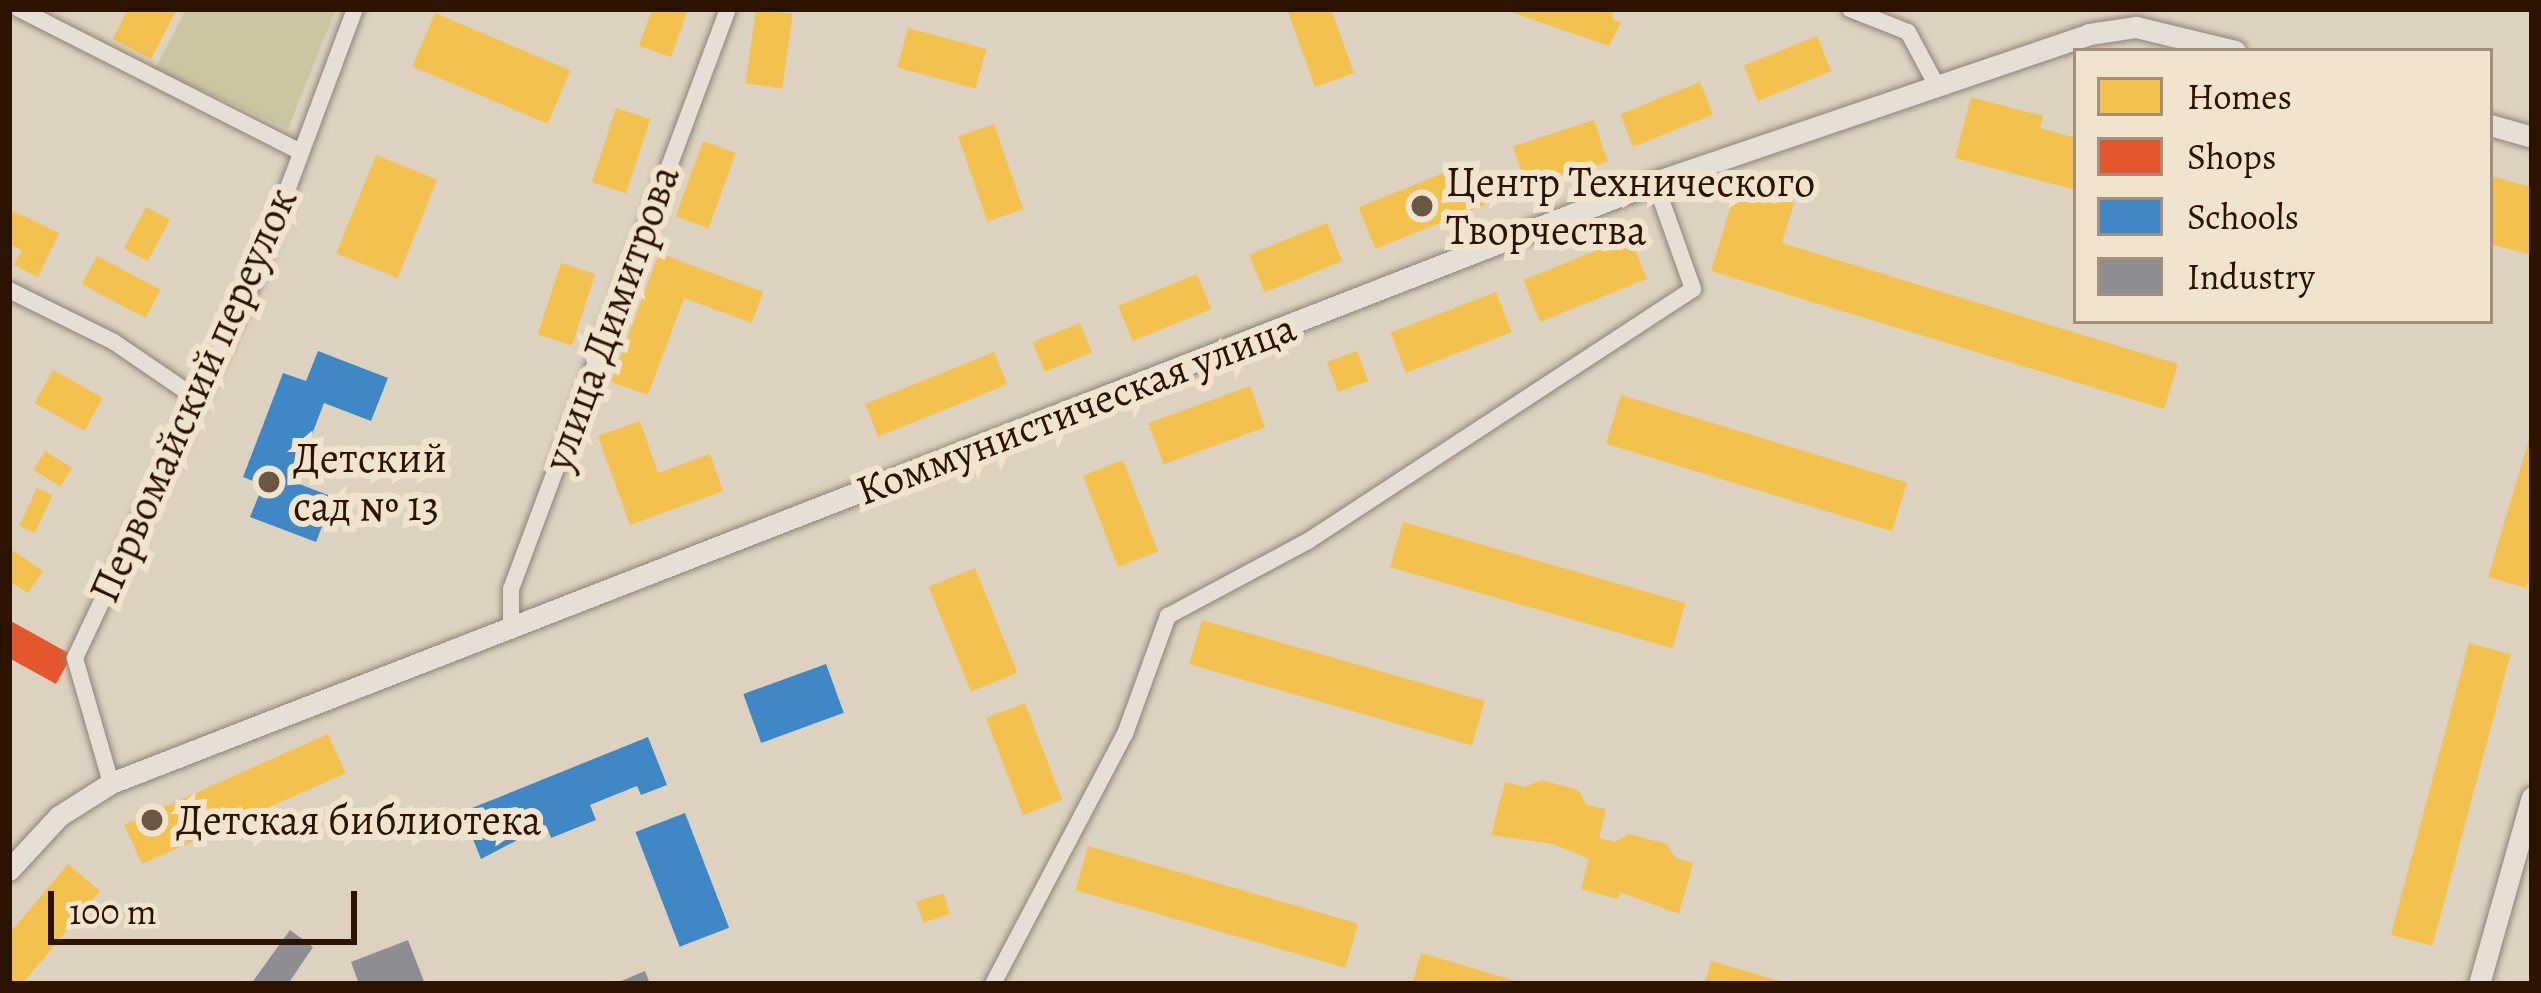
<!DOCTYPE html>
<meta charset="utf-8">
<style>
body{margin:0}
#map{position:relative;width:2541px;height:993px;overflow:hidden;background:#ddd2c0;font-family:Alegreya,serif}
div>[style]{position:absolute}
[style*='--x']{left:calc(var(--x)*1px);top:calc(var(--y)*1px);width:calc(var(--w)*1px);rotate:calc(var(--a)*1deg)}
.green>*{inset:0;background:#cbc6a2}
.homes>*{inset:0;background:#f2c14e;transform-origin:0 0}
.shops>*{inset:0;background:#e4572e}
.schools>*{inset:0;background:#3f88c5;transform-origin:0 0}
.industry>*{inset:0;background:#8d8d92}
.roads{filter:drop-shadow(0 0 3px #8d8477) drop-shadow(0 0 3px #8d8477)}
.minor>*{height:16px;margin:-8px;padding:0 8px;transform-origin:8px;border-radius:8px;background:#e5dfd5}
.tertiary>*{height:21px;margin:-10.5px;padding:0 10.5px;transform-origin:10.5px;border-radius:10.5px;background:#e5dfd5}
.dots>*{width:33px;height:33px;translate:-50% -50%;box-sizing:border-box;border:6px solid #f1e4ce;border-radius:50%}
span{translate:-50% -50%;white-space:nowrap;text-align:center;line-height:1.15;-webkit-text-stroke:12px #f1e4ce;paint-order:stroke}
.poi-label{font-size:42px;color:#2b1300}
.left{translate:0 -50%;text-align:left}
.street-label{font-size:42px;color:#2b1300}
.frame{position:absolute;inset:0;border:12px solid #2b1300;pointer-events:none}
.legend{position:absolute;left:2073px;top:48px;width:420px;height:276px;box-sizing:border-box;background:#f1e4ce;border:3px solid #a2907c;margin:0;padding:15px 21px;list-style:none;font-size:36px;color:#2b1300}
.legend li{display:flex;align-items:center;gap:24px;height:60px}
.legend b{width:60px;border:3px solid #a2907c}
.scale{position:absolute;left:48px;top:891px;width:309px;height:54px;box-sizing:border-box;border:6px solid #2b1300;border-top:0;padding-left:15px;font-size:36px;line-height:42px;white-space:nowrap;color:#2b1300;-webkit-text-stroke:9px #f1e4ce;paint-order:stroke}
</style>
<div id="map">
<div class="green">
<i style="clip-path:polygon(186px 9px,336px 9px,288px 129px,155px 69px)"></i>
</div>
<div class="homes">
<i style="clip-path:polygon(128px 9px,177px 9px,151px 59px,113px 39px)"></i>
<i style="clip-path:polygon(652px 9px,688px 9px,671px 57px,639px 46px)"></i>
<i style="left:756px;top:9px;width:37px;height:75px;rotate:8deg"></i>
<i style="clip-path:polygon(1287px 9px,1331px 9px,1354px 73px,1315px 87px)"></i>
<i style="clip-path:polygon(1502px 9px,1614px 9px,1612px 19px,1621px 22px,1609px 46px)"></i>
<i style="left:435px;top:13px;width:147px;height:58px;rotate:23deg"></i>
<i style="left:908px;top:28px;width:81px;height:41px;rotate:15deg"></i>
<i style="left:1817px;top:36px;width:38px;height:79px;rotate:68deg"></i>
<i style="left:1700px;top:82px;width:35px;height:86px;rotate:68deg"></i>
<i style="clip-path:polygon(1971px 97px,2043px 116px,2040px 128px,2076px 138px,2076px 190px,1955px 158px)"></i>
<i style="left:616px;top:108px;width:36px;height:78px;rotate:18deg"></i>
<i style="left:1594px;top:120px;width:44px;height:85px;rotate:72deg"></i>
<i style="left:994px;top:124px;width:90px;height:38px;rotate:71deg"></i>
<i style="left:703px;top:141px;width:35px;height:80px;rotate:20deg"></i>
<i style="left:376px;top:155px;width:66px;height:106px;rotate:22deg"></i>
<i style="left:1468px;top:163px;width:45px;height:118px;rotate:68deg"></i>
<i style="clip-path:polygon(2490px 176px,2532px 187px,2532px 255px,2490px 244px)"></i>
<i style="clip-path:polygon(1737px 186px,1794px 203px,1782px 243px,2178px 364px,2164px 409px,1711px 271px)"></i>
<i style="left:146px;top:207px;width:27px;height:47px;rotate:28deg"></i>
<i style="clip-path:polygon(9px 209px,59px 233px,38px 277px,14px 265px,22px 250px,9px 244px)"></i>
<i style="left:1327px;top:223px;width:41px;height:84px;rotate:68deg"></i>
<i style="left:1630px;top:237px;width:45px;height:115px;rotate:68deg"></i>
<i style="clip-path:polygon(659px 253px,763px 292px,752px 323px,684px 298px,648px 395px,611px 382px)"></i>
<i style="left:97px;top:256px;width:72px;height:32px;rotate:28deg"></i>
<i style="left:561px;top:263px;width:36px;height:75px;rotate:18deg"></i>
<i style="left:1197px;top:274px;width:38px;height:85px;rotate:68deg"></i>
<i style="left:1496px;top:292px;width:43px;height:113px;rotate:69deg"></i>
<i style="left:1080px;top:323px;width:32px;height:51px;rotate:68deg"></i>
<i style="left:1357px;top:351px;width:32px;height:32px;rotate:70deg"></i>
<i style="left:994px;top:352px;width:35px;height:139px;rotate:68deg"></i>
<i style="left:53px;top:370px;width:57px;height:38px;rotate:29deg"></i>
<i style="left:1250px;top:386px;width:44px;height:108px;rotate:70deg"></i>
<i style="left:1621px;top:395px;width:299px;height:51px;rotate:17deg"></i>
<i style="clip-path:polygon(640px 421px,658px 473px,710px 454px,723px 491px,630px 525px,598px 436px)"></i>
<i style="clip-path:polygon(2532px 430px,2532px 569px,2526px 588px,2488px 577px)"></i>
<i style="left:45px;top:451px;width:32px;height:22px;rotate:32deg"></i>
<i style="left:1123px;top:460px;width:98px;height:43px;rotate:69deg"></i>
<i style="left:37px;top:488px;width:17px;height:42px;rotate:25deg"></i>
<i style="left:1403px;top:522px;width:294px;height:47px;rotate:16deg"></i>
<i style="clip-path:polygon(9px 548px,43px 571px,28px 593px,9px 581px)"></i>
<i style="left:975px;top:568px;width:113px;height:50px;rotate:68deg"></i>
<i style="left:1202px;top:620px;width:294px;height:46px;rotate:16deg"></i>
<i style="left:2469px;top:643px;width:43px;height:302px;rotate:15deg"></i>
<i style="left:1025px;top:703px;width:104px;height:42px;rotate:69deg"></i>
<i style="left:328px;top:734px;width:43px;height:223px;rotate:66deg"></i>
<i style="clip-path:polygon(1541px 780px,1578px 790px,1587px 805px,1606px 809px,1599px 838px,1615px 842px,1629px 834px,1667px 844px,1675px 858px,1693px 863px,1679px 914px,1620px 892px,1618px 899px,1581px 889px,1589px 859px,1553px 844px,1491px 835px,1505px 782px,1525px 787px)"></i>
<i style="left:1088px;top:846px;width:281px;height:46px;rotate:16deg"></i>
<i style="clip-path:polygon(68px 864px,100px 891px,22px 984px,9px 984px,9px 934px)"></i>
<i style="left:943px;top:893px;width:22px;height:28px;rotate:72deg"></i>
<i style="clip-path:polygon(1421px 953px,1523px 983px,1523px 984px,1412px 984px)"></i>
<i style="clip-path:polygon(1711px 961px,1787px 983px,1787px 984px,1705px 984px)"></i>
</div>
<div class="shops">
<i style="clip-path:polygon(9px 620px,72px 655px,56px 684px,9px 658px)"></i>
</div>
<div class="schools">
<i style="clip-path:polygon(318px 351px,388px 378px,371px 421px,324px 403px,294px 482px,333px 497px,316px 542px,250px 517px,263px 485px,243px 477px,283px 373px,306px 381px)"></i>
<i style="left:826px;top:664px;width:52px;height:88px;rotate:70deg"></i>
<i style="clip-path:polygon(648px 737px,667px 785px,641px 795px,637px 786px,590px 805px,596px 820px,551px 838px,546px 825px,481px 859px,462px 812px)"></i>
<i style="left:685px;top:813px;width:123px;height:53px;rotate:69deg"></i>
</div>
<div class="industry">
<i style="clip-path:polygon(290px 930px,313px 947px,288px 984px,251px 984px)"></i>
<i style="clip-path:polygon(408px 940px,425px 984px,359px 984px,351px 962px)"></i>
<i style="clip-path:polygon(645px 971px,650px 984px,614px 984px)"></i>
</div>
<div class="roads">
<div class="minor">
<i style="--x:19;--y:9;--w:316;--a:26.9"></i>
<i style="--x:1850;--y:9;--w:62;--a:21.6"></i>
<i style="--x:1908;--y:32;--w:61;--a:61.8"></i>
<i style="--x:9;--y:290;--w:117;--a:26.3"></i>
<i style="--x:114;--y:342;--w:99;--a:34.3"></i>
<i style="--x:511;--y:631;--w:42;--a:-90"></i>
<i style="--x:511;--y:589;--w:619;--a:-69.49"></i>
<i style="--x:111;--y:783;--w:130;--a:-106.1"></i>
<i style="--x:75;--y:658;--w:419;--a:-64.7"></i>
<i style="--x:254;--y:279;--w:288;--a:-69.5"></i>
<i style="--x:993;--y:984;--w:283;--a:-62.2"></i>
<i style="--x:1125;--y:734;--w:126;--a:-70"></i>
<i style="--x:1168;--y:616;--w:159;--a:-28.2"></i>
<i style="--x:1308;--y:541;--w:460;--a:-33.2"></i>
<i style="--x:1693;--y:289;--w:114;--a:-109.6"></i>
</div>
<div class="tertiary">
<i style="--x:2490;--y:125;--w:44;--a:15.9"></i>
<i style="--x:9;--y:870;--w:74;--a:-47.2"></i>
<i style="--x:59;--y:816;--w:62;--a:-32.4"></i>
<i style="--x:111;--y:783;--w:1657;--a:-21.27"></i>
<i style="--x:1655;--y:182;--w:459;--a:-18.8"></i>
<i style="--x:2089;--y:34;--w:48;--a:-8.5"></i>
<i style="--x:2136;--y:27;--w:102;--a:13.6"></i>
<i style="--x:2479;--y:984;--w:194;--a:-74.2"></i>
</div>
</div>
<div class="dots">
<i style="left:1422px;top:206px;background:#695643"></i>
<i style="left:269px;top:482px;background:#695643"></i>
<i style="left:152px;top:820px;background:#695643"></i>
</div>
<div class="poi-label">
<span class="left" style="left:1446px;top:206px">Центр Технического<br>Творчества</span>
<span class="left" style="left:293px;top:482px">Детский<br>сад № 13</span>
<span class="left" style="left:176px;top:820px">Детская библиотека</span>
</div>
<div class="street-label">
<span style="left:611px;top:318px;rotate:-70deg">улица Димитрова</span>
<span style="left:193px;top:395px;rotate:-66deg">Первомайский переулок</span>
<span style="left:1076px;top:409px;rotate:-21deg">Коммунистическая улица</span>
</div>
<div class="frame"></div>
<ul class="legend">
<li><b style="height:33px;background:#f2c14e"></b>Homes</li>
<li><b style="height:33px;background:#e4572e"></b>Shops</li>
<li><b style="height:33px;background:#3f88c5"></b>Schools</li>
<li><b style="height:33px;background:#8d8d92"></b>Industry</li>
</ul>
<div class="scale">100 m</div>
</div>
